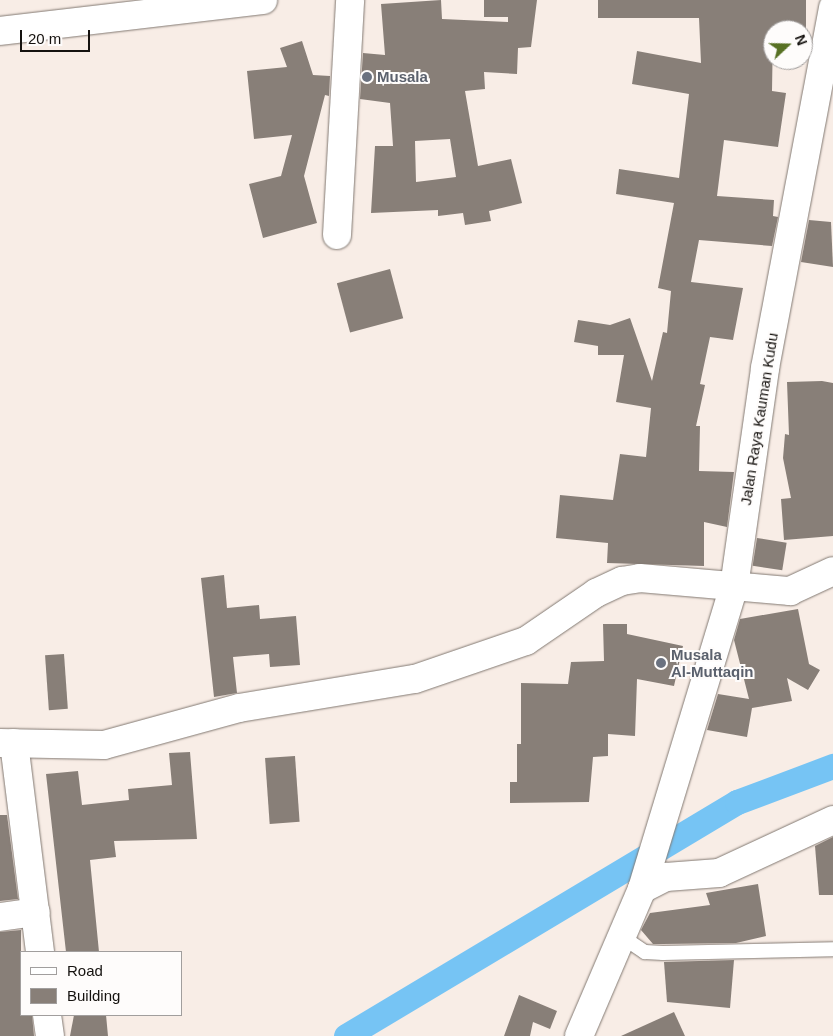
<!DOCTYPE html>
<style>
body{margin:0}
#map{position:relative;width:833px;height:1036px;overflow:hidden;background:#f8ede6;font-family:Helvetica,sans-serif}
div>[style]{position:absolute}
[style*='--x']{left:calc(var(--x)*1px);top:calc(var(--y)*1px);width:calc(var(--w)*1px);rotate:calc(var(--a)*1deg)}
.canal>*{height:25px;margin:-12.5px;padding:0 12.5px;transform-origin:12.5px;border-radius:12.5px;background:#76c4f4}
.building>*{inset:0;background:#887f78;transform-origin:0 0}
.roads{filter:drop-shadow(0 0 1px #827972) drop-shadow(0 0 1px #827972)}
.lane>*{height:14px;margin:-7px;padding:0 7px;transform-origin:7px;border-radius:7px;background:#fff}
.street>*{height:28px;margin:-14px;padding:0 14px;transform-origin:14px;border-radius:14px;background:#fff}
.secondary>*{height:28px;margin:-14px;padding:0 14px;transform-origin:14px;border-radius:14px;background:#fff}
.dots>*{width:14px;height:14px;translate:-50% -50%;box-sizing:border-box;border:2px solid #fefcfb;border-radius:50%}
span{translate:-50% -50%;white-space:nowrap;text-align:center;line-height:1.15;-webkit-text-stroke:4px #fefcfb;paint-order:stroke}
.worship-label{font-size:15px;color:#5b616d;font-weight:700}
.left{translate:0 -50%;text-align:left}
.street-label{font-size:15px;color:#15120f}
.legend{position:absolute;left:20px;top:951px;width:162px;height:65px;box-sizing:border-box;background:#fefcfb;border:1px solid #a19e9d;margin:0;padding:6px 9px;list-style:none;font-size:15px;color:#15120f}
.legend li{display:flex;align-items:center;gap:10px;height:25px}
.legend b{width:25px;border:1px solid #a19e9d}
.north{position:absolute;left:763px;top:20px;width:50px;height:50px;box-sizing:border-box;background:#fefcfb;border:1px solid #a19e9d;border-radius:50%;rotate:69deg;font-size:14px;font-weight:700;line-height:20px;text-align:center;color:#15120f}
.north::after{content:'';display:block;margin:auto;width:18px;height:22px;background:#587124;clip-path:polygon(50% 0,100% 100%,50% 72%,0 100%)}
.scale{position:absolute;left:20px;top:30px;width:70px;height:22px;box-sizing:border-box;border:2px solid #15120f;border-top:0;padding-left:6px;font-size:15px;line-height:18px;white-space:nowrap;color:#15120f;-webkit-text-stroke:4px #fefcfb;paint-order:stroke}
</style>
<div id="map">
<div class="canal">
<i style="--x:346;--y:1036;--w:456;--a:-30.9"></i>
<i style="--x:737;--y:802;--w:103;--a:-20.6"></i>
</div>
<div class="building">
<i style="clip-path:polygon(evenodd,441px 0,442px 19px,508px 22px,508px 17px,484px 17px,484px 0,537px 0,531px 47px,518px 48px,517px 74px,484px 72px,485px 89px,465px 91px,478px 166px,511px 159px,522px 203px,489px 211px,491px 221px,465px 225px,463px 213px,438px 216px,438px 210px,371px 213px,375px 146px,393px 146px,390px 103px,360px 99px,363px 53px,385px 55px,381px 4px,441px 0,450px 139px,456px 177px,416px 182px,415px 141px,450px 139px)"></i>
<i style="clip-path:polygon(598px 0,806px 0,806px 47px,803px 30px,773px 30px,772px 91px,786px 93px,778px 147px,724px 140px,717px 196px,774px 200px,773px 216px,778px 217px,772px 246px,699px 240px,691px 282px,743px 288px,733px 340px,710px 337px,700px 384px,705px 385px,696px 426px,700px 426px,699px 471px,734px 472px,727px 527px,704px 522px,704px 566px,607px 563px,608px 543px,556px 538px,560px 495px,613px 500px,620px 454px,646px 457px,651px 408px,616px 402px,624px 355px,598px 355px,598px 346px,574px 342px,578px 320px,610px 325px,630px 318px,652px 381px,663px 332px,667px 333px,671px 291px,658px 288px,674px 203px,616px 194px,619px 169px,679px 178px,689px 94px,632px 84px,637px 51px,701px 63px,699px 18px,598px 18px)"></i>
<i style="clip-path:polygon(302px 41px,313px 75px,330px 76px,329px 96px,325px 95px,304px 176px,317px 223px,263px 238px,249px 184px,281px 176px,292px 135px,254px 139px,247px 71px,287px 67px,280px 48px)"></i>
<i style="clip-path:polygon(809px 220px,831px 222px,833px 267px,801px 262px)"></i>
<i style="left:390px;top:269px;width:51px;height:55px;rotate:75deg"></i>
<i style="clip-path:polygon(822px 381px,833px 383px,833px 536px,784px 540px,781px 499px,791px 498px,783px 458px,785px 434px,789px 435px,787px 382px)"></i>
<i style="left:757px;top:538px;width:30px;height:28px;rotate:9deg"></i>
<i style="clip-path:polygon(224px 575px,227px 608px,259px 605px,260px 619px,296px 616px,300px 665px,270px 667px,269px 654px,233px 657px,237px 693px,214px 697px,201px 578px)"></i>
<i style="clip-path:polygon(798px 609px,809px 664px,820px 670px,808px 690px,787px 678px,792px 701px,752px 708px,747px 737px,707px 730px,718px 694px,749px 699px,734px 640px,740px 619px)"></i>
<i style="clip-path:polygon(603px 624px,627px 624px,627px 634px,683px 646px,674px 686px,637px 679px,635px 736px,608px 734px,608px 756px,593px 757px,589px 802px,510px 803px,510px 782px,517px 782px,517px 744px,521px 744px,521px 683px,568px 684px,571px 662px,604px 661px)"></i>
<i style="left:64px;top:654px;width:55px;height:19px;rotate:86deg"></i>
<i style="clip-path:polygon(190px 752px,197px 839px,114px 841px,116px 857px,90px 860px,99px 952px,66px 952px,46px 774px,78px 771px,82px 805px,129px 800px,128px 789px,172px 785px,169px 753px)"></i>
<i style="left:295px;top:756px;width:66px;height:30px;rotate:86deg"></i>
<i style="clip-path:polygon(0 815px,7px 815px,18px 899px,0 901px)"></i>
<i style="clip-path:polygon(833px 837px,833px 895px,819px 895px,815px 846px)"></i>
<i style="clip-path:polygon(758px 884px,766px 936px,736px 943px,663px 944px,653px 944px,641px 930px,650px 913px,710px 905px,706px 893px)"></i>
<i style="clip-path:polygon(21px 930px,21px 1015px,32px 1015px,34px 1036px,0 1036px,0 932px)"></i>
<i style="clip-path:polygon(734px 960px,730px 1008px,667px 1002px,664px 962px)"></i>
<i style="clip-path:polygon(519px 995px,557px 1011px,550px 1029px,533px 1022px,530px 1036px,504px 1036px)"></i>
<i style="clip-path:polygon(674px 1012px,685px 1036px,621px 1036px)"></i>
<i style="clip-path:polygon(74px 1015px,106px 1015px,108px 1036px,70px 1036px)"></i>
</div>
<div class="roads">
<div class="lane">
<i style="--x:621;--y:936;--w:29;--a:34"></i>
<i style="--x:645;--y:952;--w:18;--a:3"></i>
<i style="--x:663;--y:953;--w:170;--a:-1.3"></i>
</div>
<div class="street">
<i style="--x:0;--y:31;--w:265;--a:-6.7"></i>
<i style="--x:337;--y:235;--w:235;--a:-86.8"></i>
<i style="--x:0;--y:743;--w:104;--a:1.1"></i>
<i style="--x:104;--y:745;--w:140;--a:-15.3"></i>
<i style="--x:239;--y:708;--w:178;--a:-9.4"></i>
<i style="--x:415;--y:679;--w:117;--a:-18.9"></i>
<i style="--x:526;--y:641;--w:85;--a:-34.4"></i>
<i style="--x:596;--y:593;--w:29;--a:-25"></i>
<i style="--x:622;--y:581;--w:18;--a:-9"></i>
<i style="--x:640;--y:578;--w:151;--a:5"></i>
<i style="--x:790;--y:591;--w:47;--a:-24.9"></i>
<i style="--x:14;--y:743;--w:211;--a:82.9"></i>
<i style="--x:642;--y:889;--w:27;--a:-27"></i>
<i style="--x:666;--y:877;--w:53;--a:-4.3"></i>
<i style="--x:719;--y:873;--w:126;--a:-24.9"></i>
<i style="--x:0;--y:917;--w:36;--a:-8"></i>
<i style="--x:47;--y:1015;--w:21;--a:82"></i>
</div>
<div class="secondary">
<i style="--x:579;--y:1036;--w:160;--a:-66.8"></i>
<i style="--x:642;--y:889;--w:316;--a:-73.1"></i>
<i style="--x:734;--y:587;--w:221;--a:-81.9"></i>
<i style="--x:765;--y:368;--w:367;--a:-79.3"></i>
</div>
</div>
<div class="dots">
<i style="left:367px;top:77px;background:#6b7280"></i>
<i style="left:661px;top:663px;background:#6b7280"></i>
</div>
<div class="worship-label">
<span class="left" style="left:377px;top:77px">Musala</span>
<span class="left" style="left:671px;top:663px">Musala<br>Al-Muttaqin</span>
</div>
<div class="street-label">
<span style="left:759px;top:419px;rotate:-81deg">Jalan Raya Kauman Kudu</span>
</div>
<ul class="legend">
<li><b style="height:6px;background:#fff"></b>Road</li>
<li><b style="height:14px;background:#887f78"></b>Building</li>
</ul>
<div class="north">N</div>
<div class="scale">20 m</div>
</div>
